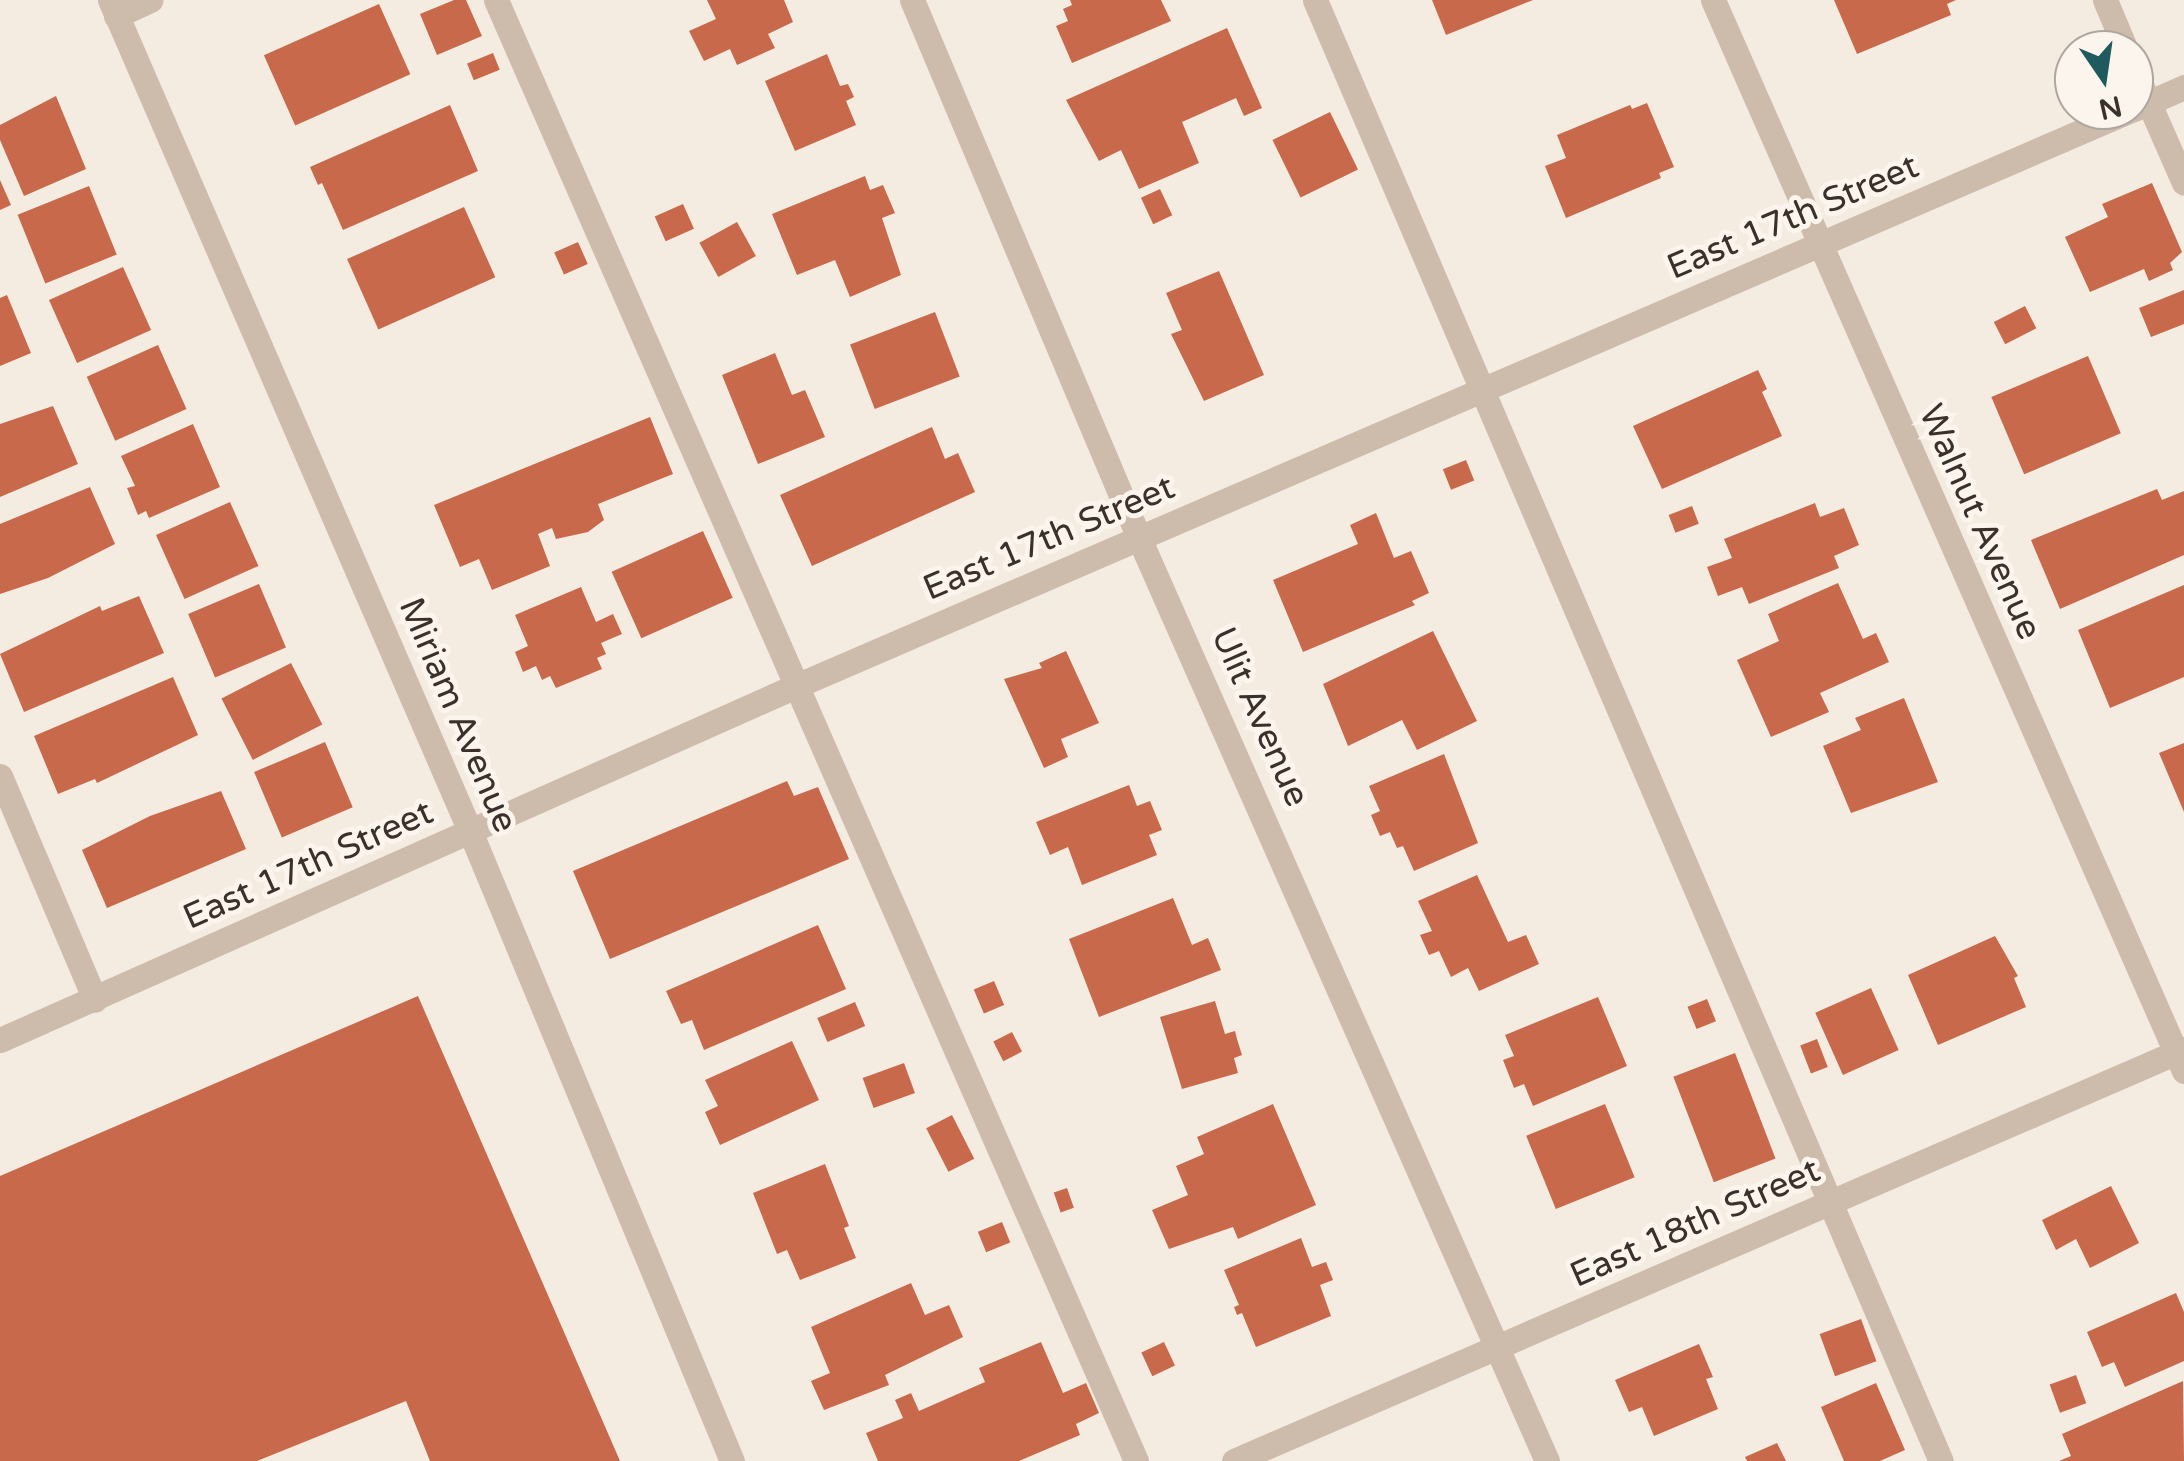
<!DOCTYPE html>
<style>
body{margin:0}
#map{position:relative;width:2184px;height:1461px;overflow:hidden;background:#f4ebe1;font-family:"Varela Round",sans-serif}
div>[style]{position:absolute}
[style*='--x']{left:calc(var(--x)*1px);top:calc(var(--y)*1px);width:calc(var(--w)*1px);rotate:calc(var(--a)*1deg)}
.building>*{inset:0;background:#c8694b;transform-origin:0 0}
.minor>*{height:25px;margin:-12.5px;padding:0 12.5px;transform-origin:12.5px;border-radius:12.5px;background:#cdbbac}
span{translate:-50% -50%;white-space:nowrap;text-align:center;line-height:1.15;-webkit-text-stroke:10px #fbf5ee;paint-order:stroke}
.street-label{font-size:35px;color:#3b302b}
.north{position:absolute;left:2054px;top:30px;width:100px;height:100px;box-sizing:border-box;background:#fbf5ee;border:2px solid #aea6a0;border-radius:50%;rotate:167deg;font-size:28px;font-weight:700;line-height:40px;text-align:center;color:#3b302b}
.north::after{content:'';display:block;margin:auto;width:35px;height:45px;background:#1f5a5e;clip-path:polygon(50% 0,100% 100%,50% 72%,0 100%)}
</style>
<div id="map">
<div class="building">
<i style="clip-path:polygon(454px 0,466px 0,482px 36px,437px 55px,420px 14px)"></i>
<i style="clip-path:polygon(707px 0,784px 0,793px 22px,768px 34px,775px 48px,737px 65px,730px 49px,704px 61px,689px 31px,716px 19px)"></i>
<i style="clip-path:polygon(1070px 0,1161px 0,1171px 21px,1072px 63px,1056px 26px,1068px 21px,1063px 9px,1072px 5px)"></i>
<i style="clip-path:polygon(1432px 0,1533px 0,1446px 35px)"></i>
<i style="clip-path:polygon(1834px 0,1956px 0,1947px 4px,1951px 15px,1857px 54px)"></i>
<i style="left:379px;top:4px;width:77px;height:126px;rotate:66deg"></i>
<i style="clip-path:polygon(1227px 28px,1262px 108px,1244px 116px,1236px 98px,1182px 122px,1199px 163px,1139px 189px,1121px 150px,1099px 161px,1066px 100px)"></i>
<i style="left:493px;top:53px;width:18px;height:28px;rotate:68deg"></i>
<i style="clip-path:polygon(827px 54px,840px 86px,848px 84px,854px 97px,846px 101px,856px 125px,795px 151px,765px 81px)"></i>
<i style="clip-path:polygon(56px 96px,86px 169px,24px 196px,0 140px,0 125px)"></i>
<i style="clip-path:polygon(1647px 103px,1674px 167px,1659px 173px,1661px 178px,1566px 218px,1545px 166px,1566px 158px,1557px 135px,1630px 105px,1632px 109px)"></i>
<i style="clip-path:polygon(450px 105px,478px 171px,343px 230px,322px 183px,318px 185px,310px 167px)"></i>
<i style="left:1330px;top:112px;width:64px;height:64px;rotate:64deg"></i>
<i style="clip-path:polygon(865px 176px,870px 190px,883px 185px,895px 213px,882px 218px,901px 275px,850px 297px,835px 260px,797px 275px,772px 214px)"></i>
<i style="clip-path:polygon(0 180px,11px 205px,0 210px)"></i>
<i style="clip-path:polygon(2152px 183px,2182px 252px,2170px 263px,2173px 270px,2149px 281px,2144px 269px,2090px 292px,2065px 237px,2108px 217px,2102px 204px)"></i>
<i style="left:89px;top:186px;width:74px;height:77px;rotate:68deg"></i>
<i style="left:1160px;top:189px;width:29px;height:21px;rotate:65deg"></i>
<i style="left:683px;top:204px;width:27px;height:31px;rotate:66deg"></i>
<i style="left:464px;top:207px;width:77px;height:128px;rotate:66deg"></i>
<i style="left:737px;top:222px;width:39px;height:43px;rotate:61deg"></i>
<i style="left:578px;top:242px;width:24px;height:26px;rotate:66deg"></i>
<i style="left:123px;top:267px;width:69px;height:81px;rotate:66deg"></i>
<i style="clip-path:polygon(1219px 271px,1264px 375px,1204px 401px,1171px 334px,1182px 330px,1166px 293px)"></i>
<i style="clip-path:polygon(2184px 290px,2184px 324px,2151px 337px,2139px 308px)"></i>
<i style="clip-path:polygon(7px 295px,31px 353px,0 366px,0 298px)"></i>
<i style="left:2025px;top:306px;width:25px;height:35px;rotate:63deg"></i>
<i style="left:935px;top:312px;width:69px;height:91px;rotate:69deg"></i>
<i style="left:158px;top:345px;width:70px;height:78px;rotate:66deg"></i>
<i style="clip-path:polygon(775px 353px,792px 395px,805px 390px,825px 437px,758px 464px,722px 375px)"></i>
<i style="left:2088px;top:356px;width:84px;height:105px;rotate:67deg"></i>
<i style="clip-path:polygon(1758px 370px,1767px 389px,1762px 392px,1782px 436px,1662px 489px,1633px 426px)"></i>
<i style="clip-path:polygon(53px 406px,78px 464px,0 497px,0 424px)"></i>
<i style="clip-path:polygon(650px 417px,673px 474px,598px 504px,604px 520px,588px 532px,556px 539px,552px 528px,538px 534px,550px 566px,492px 590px,479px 559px,460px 567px,434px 505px)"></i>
<i style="clip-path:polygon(193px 424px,220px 487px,149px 518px,146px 511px,138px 515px,127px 488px,135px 486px,121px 456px)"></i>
<i style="clip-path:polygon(932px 427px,945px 459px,958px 453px,975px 492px,812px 566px,780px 495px)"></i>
<i style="left:1466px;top:460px;width:22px;height:25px;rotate:68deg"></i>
<i style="clip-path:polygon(90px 487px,115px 544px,48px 578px,0 594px,0 524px)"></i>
<i style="clip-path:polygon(2157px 489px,2162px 500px,2184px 491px,2184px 555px,2060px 609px,2031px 540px)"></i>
<i style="left:230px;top:502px;width:70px;height:81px;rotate:66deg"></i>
<i style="clip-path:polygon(1815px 503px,1820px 517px,1844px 508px,1859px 545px,1834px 556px,1839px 568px,1749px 604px,1742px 587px,1718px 596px,1707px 567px,1732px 558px,1724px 539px)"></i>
<i style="left:1692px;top:506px;width:19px;height:25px;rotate:69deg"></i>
<i style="clip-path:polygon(1376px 513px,1394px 558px,1411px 551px,1429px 593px,1412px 601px,1415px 605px,1303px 652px,1273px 580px,1358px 544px,1350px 525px)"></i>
<i style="left:703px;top:531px;width:73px;height:100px;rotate:66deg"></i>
<i style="clip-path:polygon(1838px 583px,1863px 639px,1876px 633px,1889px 662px,1820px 693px,1829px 712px,1771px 737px,1737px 660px,1779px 641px,1768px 614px)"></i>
<i style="left:259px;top:584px;width:69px;height:77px;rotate:67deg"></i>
<i style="clip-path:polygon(2184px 585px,2184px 677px,2110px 708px,2078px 630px)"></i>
<i style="clip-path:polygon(581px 587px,596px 622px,613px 614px,622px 634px,601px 643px,606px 654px,597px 658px,602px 669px,556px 688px,550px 676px,542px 680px,536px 666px,523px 672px,515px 652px,528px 646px,515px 615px)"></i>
<i style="clip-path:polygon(139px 596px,164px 653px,24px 712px,0 654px,100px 606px,102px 611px)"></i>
<i style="clip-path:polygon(1433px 631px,1477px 721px,1417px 750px,1402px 720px,1348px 746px,1323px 684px)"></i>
<i style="clip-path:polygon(1066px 651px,1099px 723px,1061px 739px,1068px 757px,1044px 768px,1004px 679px,1042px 668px,1039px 663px)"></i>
<i style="left:291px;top:663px;width:69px;height:78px;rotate:63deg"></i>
<i style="clip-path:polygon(173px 677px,198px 735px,97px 783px,95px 779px,58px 794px,34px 736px)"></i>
<i style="clip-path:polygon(1904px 698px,1938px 782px,1851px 813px,1823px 746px,1861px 730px,1855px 718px)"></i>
<i style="left:325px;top:742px;width:71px;height:77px;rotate:67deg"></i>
<i style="clip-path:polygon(2184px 743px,2184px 812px,2159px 753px)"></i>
<i style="clip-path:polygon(1444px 754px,1478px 843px,1414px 871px,1403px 846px,1397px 848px,1390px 832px,1380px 836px,1371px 815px,1380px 811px,1369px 786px)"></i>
<i style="clip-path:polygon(787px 781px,794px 796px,818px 787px,849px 859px,610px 959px,573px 871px)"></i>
<i style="clip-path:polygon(1129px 785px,1137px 806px,1150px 801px,1162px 830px,1149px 835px,1157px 855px,1082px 885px,1068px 847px,1050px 855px,1036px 822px)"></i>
<i style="clip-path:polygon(221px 791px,246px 849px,107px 908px,82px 850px,150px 816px)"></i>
<i style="clip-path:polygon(1477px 875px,1508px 942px,1526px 935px,1539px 964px,1479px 991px,1468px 968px,1451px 977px,1439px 951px,1429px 955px,1420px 935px,1432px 931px,1418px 901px)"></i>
<i style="clip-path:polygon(1173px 898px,1192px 945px,1208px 938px,1221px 970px,1099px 1017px,1069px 939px)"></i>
<i style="clip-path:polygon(818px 925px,846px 989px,704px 1050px,692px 1020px,681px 1024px,666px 991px)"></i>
<i style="clip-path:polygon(1995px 936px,2018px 976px,2014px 978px,2026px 1007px,1938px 1045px,1908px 975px)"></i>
<i style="left:994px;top:981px;width:26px;height:22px;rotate:67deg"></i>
<i style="left:1871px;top:988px;width:68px;height:61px;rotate:66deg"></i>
<i style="clip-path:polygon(418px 996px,620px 1461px,430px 1461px,406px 1401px,257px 1461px,0 1461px,0 1176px)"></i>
<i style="clip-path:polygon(1598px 997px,1627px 1066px,1533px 1106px,1524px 1084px,1514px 1088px,1503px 1060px,1514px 1056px,1505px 1035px)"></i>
<i style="left:1707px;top:999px;width:24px;height:21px;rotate:68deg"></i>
<i style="clip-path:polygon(1215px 1001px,1225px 1034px,1235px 1031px,1237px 1039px,1242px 1055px,1234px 1058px,1238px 1073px,1182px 1089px,1160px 1017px)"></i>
<i style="left:855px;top:1002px;width:26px;height:41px;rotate:67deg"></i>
<i style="left:1012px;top:1032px;width:22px;height:21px;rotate:63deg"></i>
<i style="left:1817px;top:1039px;width:30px;height:18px;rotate:69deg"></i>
<i style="clip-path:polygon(792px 1041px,819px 1100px,720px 1145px,705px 1112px,718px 1106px,705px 1080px)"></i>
<i style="left:1735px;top:1053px;width:113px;height:66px;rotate:69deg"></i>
<i style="left:904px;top:1063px;width:32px;height:44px;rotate:70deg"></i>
<i style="clip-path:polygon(1273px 1104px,1316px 1205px,1238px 1239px,1233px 1227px,1169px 1249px,1152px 1210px,1188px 1195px,1176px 1166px,1204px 1154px,1197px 1137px)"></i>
<i style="left:1605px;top:1104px;width:79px;height:85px;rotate:68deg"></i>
<i style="left:952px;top:1115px;width:49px;height:29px;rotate:63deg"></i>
<i style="clip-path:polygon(825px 1164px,849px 1226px,844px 1228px,856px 1258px,800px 1280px,787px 1250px,777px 1254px,753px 1193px)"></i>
<i style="clip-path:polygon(2111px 1186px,2139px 1243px,2090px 1268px,2076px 1239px,2056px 1250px,2042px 1220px)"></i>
<i style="left:1067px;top:1188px;width:21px;height:14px;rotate:71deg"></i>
<i style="left:1002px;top:1222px;width:22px;height:26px;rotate:68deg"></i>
<i style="clip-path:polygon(1301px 1238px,1312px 1267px,1326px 1262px,1333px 1280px,1320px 1285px,1331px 1316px,1256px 1347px,1242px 1313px,1237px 1315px,1234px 1307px,1239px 1305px,1224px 1270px)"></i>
<i style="clip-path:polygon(911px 1283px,925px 1315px,949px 1305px,963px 1337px,885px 1375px,889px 1385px,824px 1410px,811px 1381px,830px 1373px,811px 1327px)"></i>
<i style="clip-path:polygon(2176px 1293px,2184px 1312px,2184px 1361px,2125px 1387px,2114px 1362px,2102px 1367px,2087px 1332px)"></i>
<i style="left:1861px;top:1319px;width:45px;height:44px;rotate:70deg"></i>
<i style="clip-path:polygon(1041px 1342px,1063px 1393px,1086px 1383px,1099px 1413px,1076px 1424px,1080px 1435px,1019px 1461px,878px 1461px,866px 1433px,903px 1418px,895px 1400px,911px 1393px,919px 1411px,985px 1382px,979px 1368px)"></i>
<i style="left:1164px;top:1342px;width:26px;height:25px;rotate:65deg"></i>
<i style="clip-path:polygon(1699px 1344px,1713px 1377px,1706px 1379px,1718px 1409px,1654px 1436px,1642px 1407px,1629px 1412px,1615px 1380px)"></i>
<i style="left:2076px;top:1375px;width:30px;height:28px;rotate:70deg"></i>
<i style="clip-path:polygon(2183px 1381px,2184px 1461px,2059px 1461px,2071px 1456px,2062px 1434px)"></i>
<i style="clip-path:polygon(1876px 1383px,1905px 1450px,1880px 1461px,1844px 1461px,1821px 1407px)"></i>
<i style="clip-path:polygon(1777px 1443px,1786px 1461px,1747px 1461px,1745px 1457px)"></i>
</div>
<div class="minor">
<i style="--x:110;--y:0;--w:906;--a:66.58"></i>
<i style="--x:470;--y:831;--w:682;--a:67.42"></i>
<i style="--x:496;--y:0;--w:1595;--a:66.34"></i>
<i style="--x:912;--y:0;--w:584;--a:67.12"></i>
<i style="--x:1139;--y:538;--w:1009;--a:66.15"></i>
<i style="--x:1315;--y:0;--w:1589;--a:66.81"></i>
<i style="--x:1713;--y:0;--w:1170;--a:66.26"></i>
<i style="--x:2105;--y:0;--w:54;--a:67.2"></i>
<i style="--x:116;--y:16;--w:38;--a:-25"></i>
<i style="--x:2134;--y:69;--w:124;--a:66.3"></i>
<i style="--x:2134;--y:109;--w:55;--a:-23.7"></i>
<i style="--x:0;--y:776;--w:243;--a:67"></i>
<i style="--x:0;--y:1040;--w:871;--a:-23.98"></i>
<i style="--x:796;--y:686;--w:1454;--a:-23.34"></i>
<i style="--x:1234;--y:1461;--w:1035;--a:-23.45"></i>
</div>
<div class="street-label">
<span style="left:1793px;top:217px;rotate:-23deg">East 17th Street</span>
<span style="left:1980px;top:522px;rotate:66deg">Walnut Avenue</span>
<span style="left:1049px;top:538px;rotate:-23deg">East 17th Street</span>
<span style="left:458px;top:715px;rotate:67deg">Miriam Avenue</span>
<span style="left:1260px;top:717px;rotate:66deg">Ulit Avenue</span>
<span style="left:308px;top:865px;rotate:-24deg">East 17th Street</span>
<span style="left:1695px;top:1223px;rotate:-24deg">East 18th Street</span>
</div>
<div class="north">N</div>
</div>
